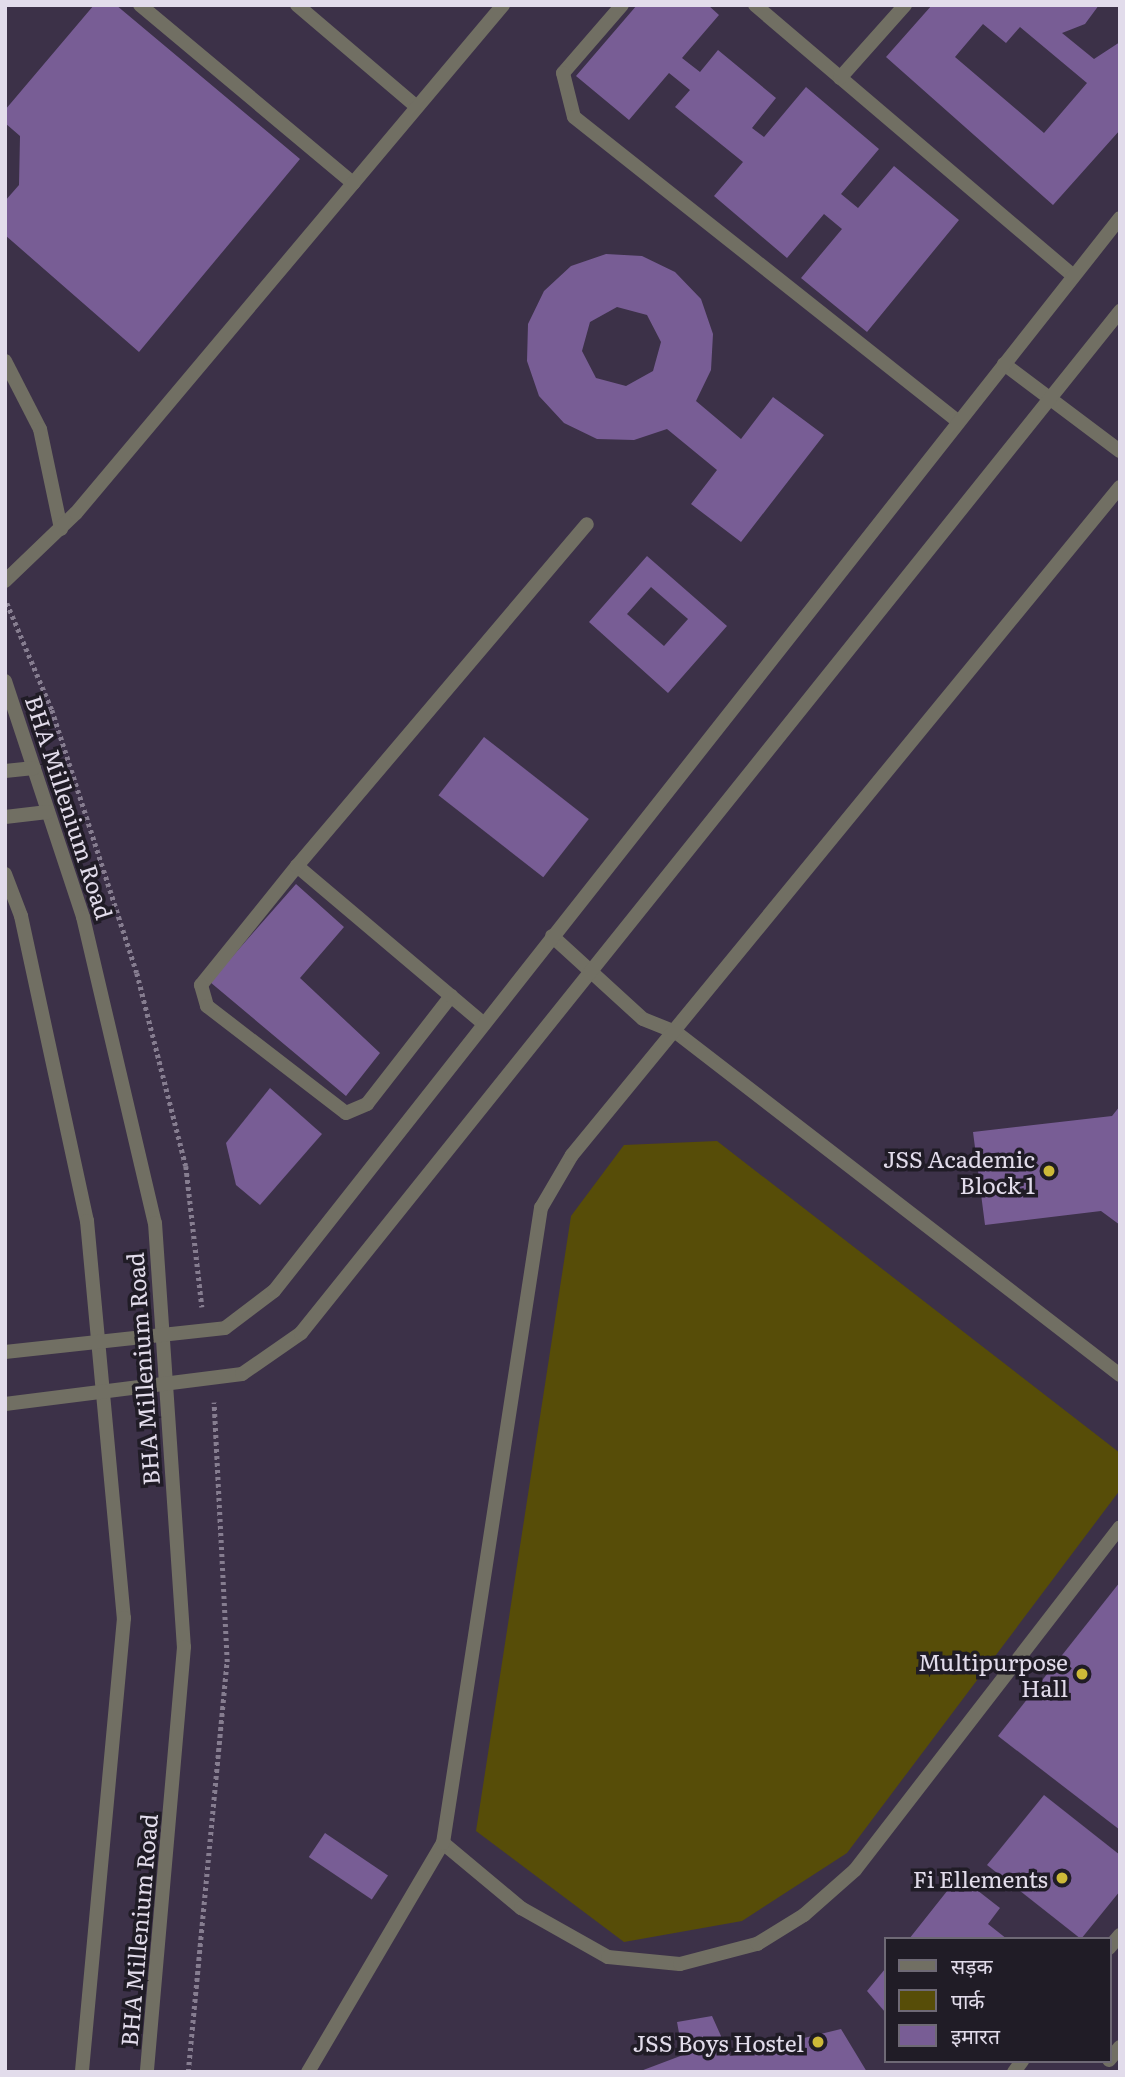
<!DOCTYPE html>
<meta charset="utf-8">
<style>
body{margin:0}
#map{position:relative;width:1125px;height:2077px;overflow:hidden;background:#3c3148;font-family:Literata,"Noto Sans Devanagari",serif}
div>[style]{position:absolute}
[style*='--x']{left:calc(var(--x)*1px);top:calc(var(--y)*1px);width:calc(var(--w)*1px);rotate:calc(var(--a)*1deg)}
.green>*{inset:0;background:#574d08}
.building>*{inset:0;background:#785d95;transform-origin:0 0}
.path>*{height:4.5px;margin-top:-2.25px;transform-origin:0;background:repeating-linear-gradient(90deg,#867d90 0 3.5px,transparent 0 7px)}
.lane>*{height:14px;margin:-7px;padding:0 7px;transform-origin:7px;border-radius:7px;background:#716f63}
.street>*{height:14px;margin:-7px;padding:0 7px;transform-origin:7px;border-radius:7px;background:#716f63}
.dots>*{width:19px;height:19px;translate:-50% -50%;box-sizing:border-box;border:4px solid #201c26;border-radius:50%}
span{translate:-50% -50%;white-space:nowrap;text-align:center;line-height:1.15;-webkit-text-stroke:7px #201c26;paint-order:stroke}
.street-label{font-size:23px;color:#e2dceb}
.poi-label{font-size:23px;color:#e2dceb}
.right{translate:-100% -50%;text-align:right}
.frame{position:absolute;inset:0;border:7px solid #e2dceb;pointer-events:none}
.legend{position:absolute;left:884px;top:1937px;width:228px;height:126px;box-sizing:border-box;background:#201c26;border:2px solid #6e6975;margin:0;padding:9px 12px;list-style:none;font-size:21px;color:#e2dceb}
.legend li{display:flex;align-items:center;gap:14px;height:35px}
.legend b{width:35px;border:2px solid #6e6975}
</style>
<div id="map">
<div class="green">
<i style="clip-path:polygon(717px 1141px,1120px 1453px,1120px 1490px,847px 1853px,742px 1921px,624px 1942px,476px 1831px,571px 1216px,624px 1145px)"></i>
</div>
<div class="building">
<i style="clip-path:polygon(94px 5px,116px 5px,300px 159px,139px 352px,5px 235px,5px 201px,19px 185px,20px 136px,5px 123px,5px 110px)"></i>
<i style="clip-path:polygon(637px 5px,708px 5px,719px 15px,682px 58px,700px 72px,718px 50px,776px 98px,752px 128px,764px 137px,806px 87px,879px 149px,841px 194px,858px 208px,894px 166px,959px 220px,867px 332px,801px 278px,842px 229px,824px 214px,787px 258px,714px 196px,743px 162px,675px 107px,690px 90px,669px 73px,629px 120px,576px 76px)"></i>
<i style="clip-path:polygon(evenodd,932px 5px,1099px 5px,1085px 24px,1062px 33px,1094px 59px,1120px 42px,1120px 130px,1053px 205px,886px 57px,932px 5px,983px 24px,1006px 43px,1020px 27px,1087px 83px,1044px 133px,955px 57px,983px 24px)"></i>
<i style="clip-path:polygon(evenodd,606px 254px,642px 256px,675px 272px,701px 299px,713px 334px,711px 370px,696px 401px,741px 439px,773px 397px,824px 435px,741px 542px,691px 504px,717px 470px,667px 429px,634px 440px,597px 439px,564px 423px,539px 396px,527px 361px,528px 324px,544px 291px,571px 266px,606px 254px,617px 307px,647px 315px,661px 342px,653px 371px,626px 386px,596px 378px,582px 351px,590px 322px,617px 307px)"></i>
<i style="clip-path:polygon(evenodd,647px 556px,727px 626px,668px 693px,589px 622px,647px 556px,651px 587px,688px 619px,664px 646px,627px 614px,651px 587px)"></i>
<i style="left:484px;top:737px;width:133px;height:74px;rotate:38deg"></i>
<i style="clip-path:polygon(296px 884px,344px 927px,300px 978px,380px 1053px,346px 1096px,210px 982px)"></i>
<i style="clip-path:polygon(270px 1088px,322px 1134px,260px 1205px,236px 1185px,226px 1143px)"></i>
<i style="clip-path:polygon(1120px 1106px,1120px 1225px,1101px 1211px,985px 1225px,973px 1132px,1112px 1116px)"></i>
<i style="clip-path:polygon(1120px 1582px,1120px 1830px,998px 1736px)"></i>
<i style="clip-path:polygon(1044px 1795px,1120px 1855px,1120px 1891px,1081px 1939px,987px 1865px)"></i>
<i style="left:325px;top:1833px;width:76px;height:29px;rotate:34deg"></i>
<i style="clip-path:polygon(959px 1876px,1000px 1908px,988px 1924px,1007px 1939px,909px 1939px)"></i>
<i style="clip-path:polygon(885px 1969px,885px 2012px,867px 1991px)"></i>
<i style="clip-path:polygon(712px 2016px,730px 2056px,841px 2029px,867px 2072px,638px 2072px,683px 2055px,677px 2022px)"></i>
</div>
<div class="path">
<i style="--x:7;--y:603;--w:116;--a:67.2"></i>
<i style="--x:52;--y:710;--w:276;--a:72.1"></i>
<i style="--x:137;--y:973;--w:199;--a:75.8"></i>
<i style="--x:186;--y:1166;--w:142;--a:83.5"></i>
<i style="--x:188;--y:2072;--w:412;--a:-84.6"></i>
<i style="--x:227;--y:1662;--w:260;--a:-92.9"></i>
</div>
<div class="lane">
<i style="--x:140;--y:5;--w:278;--a:39.9"></i>
<i style="--x:297;--y:5;--w:157;--a:40.4"></i>
<i style="--x:622;--y:5;--w:90;--a:130.9"></i>
<i style="--x:563;--y:73;--w:45;--a:76"></i>
<i style="--x:574;--y:117;--w:490;--a:38.4"></i>
<i style="--x:755;--y:5;--w:418;--a:40.4"></i>
<i style="--x:840;--y:78;--w:98;--a:-48.3"></i>
<i style="--x:5;--y:361;--w:76;--a:62.8"></i>
<i style="--x:40;--y:429;--w:102;--a:78.1"></i>
<i style="--x:1004;--y:364;--w:145;--a:36.9"></i>
<i style="--x:5;--y:581;--w:98;--a:-43.8"></i>
<i style="--x:76;--y:513;--w:664;--a:-49.95"></i>
<i style="--x:297;--y:866;--w:153;--a:128.9"></i>
<i style="--x:201;--y:985;--w:22;--a:74"></i>
<i style="--x:207;--y:1006;--w:175;--a:37.6"></i>
<i style="--x:346;--y:1113;--w:23;--a:-23"></i>
<i style="--x:367;--y:1104;--w:137;--a:-52.1"></i>
<i style="--x:552;--y:936;--w:123;--a:42.4"></i>
<i style="--x:643;--y:1019;--w:37;--a:22"></i>
<i style="--x:677;--y:1033;--w:560;--a:37.67"></i>
<i style="--x:484;--y:1024;--w:245;--a:-139.8"></i>
<i style="--x:297;--y:866;--w:448;--a:-49.7"></i>
<i style="--x:443;--y:1843;--w:102;--a:39.8"></i>
<i style="--x:521;--y:1908;--w:100;--a:29.4"></i>
<i style="--x:608;--y:1957;--w:72;--a:5.6"></i>
<i style="--x:680;--y:1964;--w:80;--a:-14.6"></i>
<i style="--x:757;--y:1944;--w:55;--a:-31.7"></i>
<i style="--x:804;--y:1915;--w:68;--a:-41.4"></i>
<i style="--x:855;--y:1870;--w:433;--a:-52.3"></i>
<i style="--x:1109;--y:1948;--w:17;--a:-50"></i>
<i style="--x:1109;--y:2060;--w:17;--a:-50"></i>
<i style="--x:308;--y:2072;--w:266;--a:-59.5"></i>
<i style="--x:443;--y:1843;--w:643;--a:-81.23"></i>
<i style="--x:541;--y:1208;--w:61;--a:-59.7"></i>
<i style="--x:572;--y:1155;--w:864;--a:-50.64"></i>
<i style="--x:1014;--y:2072;--w:14;--a:-54"></i>
</div>
<div class="street">
<i style="--x:5;--y:681;--w:249;--a:71.7"></i>
<i style="--x:83;--y:917;--w:314;--a:76.8"></i>
<i style="--x:155;--y:1223;--w:425;--a:86.1"></i>
<i style="--x:184;--y:1647;--w:427;--a:95"></i>
<i style="--x:5;--y:771;--w:29;--a:-6"></i>
<i style="--x:5;--y:817;--w:43;--a:-6.6"></i>
<i style="--x:5;--y:874;--w:45;--a:69.1"></i>
<i style="--x:21;--y:916;--w:312;--a:77.8"></i>
<i style="--x:87;--y:1221;--w:399;--a:84.7"></i>
<i style="--x:124;--y:1618;--w:456;--a:95.3"></i>
<i style="--x:5;--y:1352;--w:221;--a:-6.2"></i>
<i style="--x:225;--y:1328;--w:61;--a:-37.1"></i>
<i style="--x:274;--y:1291;--w:1366;--a:-51.75"></i>
<i style="--x:5;--y:1404;--w:239;--a:-7.2"></i>
<i style="--x:242;--y:1374;--w:72;--a:-34.8"></i>
<i style="--x:301;--y:1333;--w:1310;--a:-51.29"></i>
</div>
<div class="dots">
<i style="left:1049px;top:1171px;background:#cdb938"></i>
<i style="left:1082px;top:1674px;background:#cdb938"></i>
<i style="left:1062px;top:1878px;background:#cdb938"></i>
<i style="left:818px;top:2042px;background:#cdb938"></i>
</div>
<div class="street-label">
<span style="left:70px;top:807px;rotate:72deg">BHA Millenium Road</span>
<span style="left:142px;top:1369px;rotate:-94deg">BHA Millenium Road</span>
<span style="left:138px;top:1930px;rotate:-85deg">BHA Millenium Road</span>
</div>
<div class="poi-label">
<span class="right" style="left:1035px;top:1171px">JSS Academic<br>Block 1</span>
<span class="right" style="left:1068px;top:1674px">Multipurpose<br>Hall</span>
<span class="right" style="left:1048px;top:1878px">Fi Ellements</span>
<span class="right" style="left:804px;top:2042px">JSS Boys Hostel</span>
</div>
<div class="frame"></div>
<ul class="legend">
<li><b style="height:9px;background:#716f63"></b>सड़क</li>
<li><b style="height:19px;background:#574d08"></b>पार्क</li>
<li><b style="height:19px;background:#785d95"></b>इमारत</li>
</ul>
</div>
